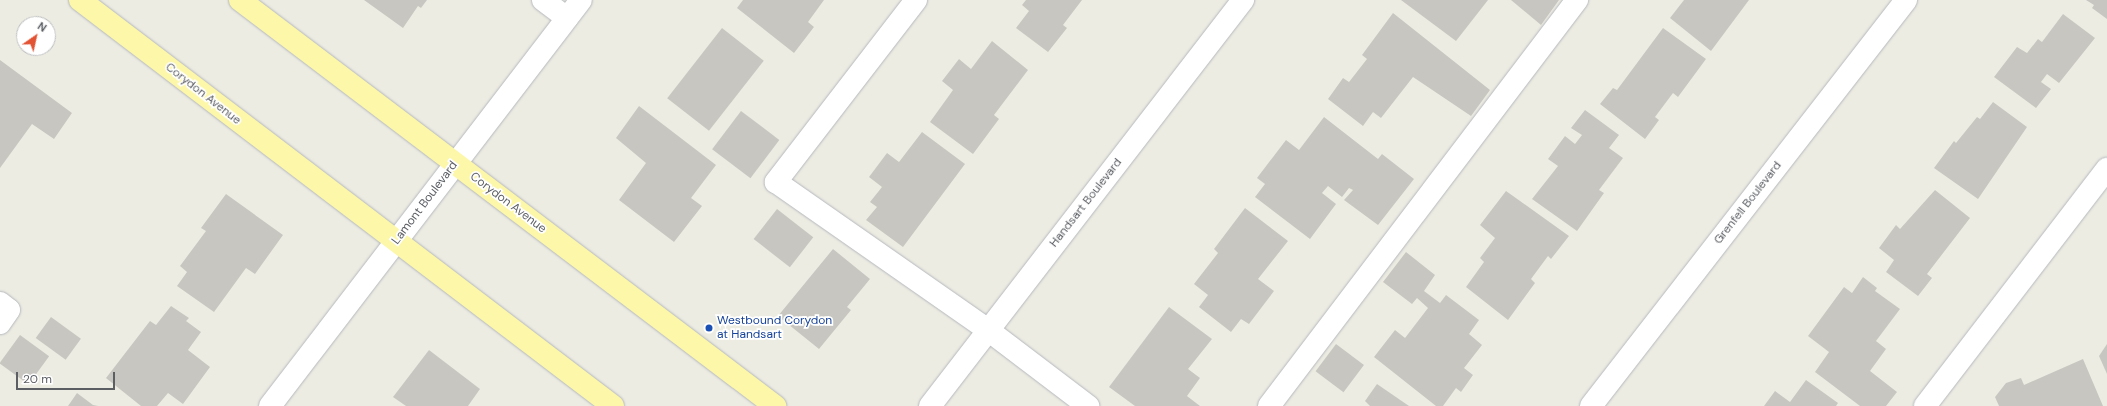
<!DOCTYPE html>
<style>
body{margin:0}
#map{position:relative;width:2107px;height:406px;overflow:hidden;background:#edece3;font-family:"DM Sans",sans-serif}
div>[style]{position:absolute}
[style*='--x']{left:calc(var(--x)*1px);top:calc(var(--y)*1px);width:calc(var(--w)*1px);rotate:calc(var(--a)*1deg)}
.building>*{inset:0;background:#c8c6c0;transform-origin:0 0}
.roads{filter:drop-shadow(0 0 1px #b5b8bd) drop-shadow(0 0 1px #b5b8bd)}
.minor>*{height:22px;margin:-11px;padding:0 11px;transform-origin:11px;border-radius:11px;background:#fff}
.major>*{height:22px;margin:-11px;padding:0 11px;transform-origin:11px;border-radius:11px;background:#fcf7a9}
.dots>*{width:11px;height:11px;translate:-50% -50%;box-sizing:border-box;border:2px solid #fff;border-radius:50%}
span{translate:-50% -50%;white-space:nowrap;text-align:center;line-height:1.15;-webkit-text-stroke:3.5px #fff;paint-order:stroke}
.street-label{font-size:12px;color:#5b5e63}
.transit-label{font-size:12px;color:#164399}
.left{translate:0 -50%;text-align:left}
.north{position:absolute;left:16px;top:16px;width:40px;height:40px;box-sizing:border-box;background:#fff;border:1px solid #bdbfc1;border-radius:50%;rotate:34deg;font-size:11px;font-weight:700;line-height:16px;text-align:center;color:#5b5e63}
.north::after{content:'';display:block;margin:auto;width:14px;height:18px;background:#e25334;clip-path:polygon(50% 0,100% 100%,50% 72%,0 100%)}
.scale{position:absolute;left:16px;top:372px;width:99px;height:18px;box-sizing:border-box;border:2px solid #5b5e63;border-top:0;padding-left:5px;font-size:12px;line-height:14px;white-space:nowrap;color:#5b5e63;-webkit-text-stroke:3px #fff;paint-order:stroke}
</style>
<div id="map">
<div class="building">
<i style="clip-path:polygon(364px 0,427px 0,421px 8px,418px 6px,403px 28px)"></i>
<i style="clip-path:polygon(743px 0,824px 0,808px 22px,814px 27px,794px 53px,737px 8px)"></i>
<i style="clip-path:polygon(1026px 0,1082px 0,1063px 25px,1067px 28px,1048px 52px,1016px 28px,1029px 11px,1022px 5px)"></i>
<i style="clip-path:polygon(1401px 0,1488px 0,1456px 41px)"></i>
<i style="clip-path:polygon(1511px 0,1559px 0,1541px 25px)"></i>
<i style="clip-path:polygon(1684px 0,1749px 0,1711px 51px,1670px 18px)"></i>
<i style="clip-path:polygon(2086px 0,2107px 0,2107px 19px,2092px 8px,2094px 5px)"></i>
<i style="clip-path:polygon(1393px 13px,1490px 90px,1471px 116px,1413px 77px,1381px 118px,1373px 112px,1363px 126px,1328px 99px,1343px 78px,1349px 82px,1367px 59px,1362px 55px)"></i>
<i style="clip-path:polygon(2063px 14px,2095px 38px,2059px 83px,2047px 74px,2041px 82px,2051px 89px,2036px 108px,1994px 77px,2017px 47px,2027px 53px,2038px 39px,2042px 42px)"></i>
<i style="left:722px;top:28px;width:53px;height:89px;rotate:38deg"></i>
<i style="clip-path:polygon(1663px 28px,1706px 59px,1678px 97px,1673px 93px,1655px 117px,1659px 120px,1645px 139px,1600px 104px,1613px 88px,1617px 90px)"></i>
<i style="clip-path:polygon(992px 41px,1028px 70px,994px 115px,999px 119px,973px 154px,930px 122px,953px 90px,942px 81px,959px 59px,971px 69px)"></i>
<i style="clip-path:polygon(0 60px,72px 113px,54px 139px,32px 124px,0 168px)"></i>
<i style="clip-path:polygon(1993px 102px,2027px 127px,1978px 199px,1934px 168px,1954px 141px,1956px 143px,1977px 117px,1980px 119px)"></i>
<i style="clip-path:polygon(639px 106px,716px 165px,691px 198px,702px 206px,674px 242px,619px 200px,646px 163px,616px 138px)"></i>
<i style="clip-path:polygon(1585px 110px,1619px 135px,1609px 148px,1623px 158px,1599px 190px,1604px 193px,1577px 231px,1532px 199px,1558px 166px,1548px 159px,1565px 136px,1575px 144px,1582px 135px,1571px 128px)"></i>
<i style="left:741px;top:111px;width:48px;height:48px;rotate:37deg"></i>
<i style="clip-path:polygon(1324px 117px,1378px 159px,1382px 154px,1414px 179px,1378px 225px,1344px 200px,1353px 190px,1349px 188px,1342px 197px,1328px 186px,1322px 193px,1336px 204px,1310px 239px,1255px 197px,1265px 184px,1257px 178px,1286px 140px,1299px 150px)"></i>
<i style="clip-path:polygon(922px 132px,965px 164px,903px 247px,866px 220px,877px 207px,870px 202px,882px 187px,869px 177px,887px 153px,899px 162px)"></i>
<i style="clip-path:polygon(1935px 190px,1970px 218px,1927px 274px,1932px 278px,1918px 296px,1886px 272px,1894px 260px,1879px 248px,1896px 225px,1900px 229px)"></i>
<i style="clip-path:polygon(1506px 191px,1569px 236px,1551px 259px,1548px 256px,1531px 279px,1535px 283px,1508px 320px,1466px 287px,1484px 262px,1480px 258px,1495px 238px,1480px 225px)"></i>
<i style="clip-path:polygon(226px 194px,283px 235px,255px 274px,246px 268px,214px 312px,177px 286px,187px 272px,180px 266px,206px 231px,201px 228px)"></i>
<i style="clip-path:polygon(1245px 208px,1288px 241px,1258px 279px,1274px 291px,1249px 324px,1241px 319px,1231px 332px,1199px 307px,1208px 295px,1194px 284px,1218px 253px,1214px 249px)"></i>
<i style="left:777px;top:209px;width:46px;height:38px;rotate:38deg"></i>
<i style="clip-path:polygon(833px 249px,870px 279px,847px 307px,851px 310px,819px 349px,778px 316px)"></i>
<i style="clip-path:polygon(1406px 252px,1435px 275px,1424px 291px,1440px 303px,1446px 295px,1479px 320px,1469px 334px,1482px 345px,1464px 368px,1473px 375px,1461px 392px,1456px 388px,1443px 406px,1436px 406px,1374px 357px,1395px 330px,1405px 338px,1428px 308px,1417px 298px,1412px 304px,1383px 282px)"></i>
<i style="clip-path:polygon(1863px 277px,1877px 288px,1875px 291px,1900px 309px,1876px 341px,1886px 349px,1870px 371px,1897px 392px,1886px 406px,1860px 406px,1815px 372px,1829px 352px,1808px 336px,1844px 287px,1852px 293px)"></i>
<i style="clip-path:polygon(171px 306px,189px 318px,186px 321px,201px 332px,188px 350px,210px 367px,183px 404px,168px 393px,157px 406px,141px 406px,106px 378px,150px 321px,156px 325px)"></i>
<i style="clip-path:polygon(1169px 307px,1212px 339px,1188px 369px,1200px 378px,1187px 396px,1200px 406px,1135px 406px,1109px 387px)"></i>
<i style="left:51px;top:317px;width:37px;height:26px;rotate:36deg"></i>
<i style="left:20px;top:335px;width:36px;height:35px;rotate:36deg"></i>
<i style="left:1336px;top:344px;width:35px;height:34px;rotate:37deg"></i>
<i style="clip-path:polygon(2107px 344px,2107px 374px,2099px 356px)"></i>
<i style="clip-path:polygon(429px 350px,480px 389px,468px 406px,406px 406px,393px 397px)"></i>
<i style="clip-path:polygon(2083px 359px,2103px 406px,1999px 406px,1995px 397px,2006px 383px,2021px 378px,2024px 385px)"></i>
<i style="clip-path:polygon(1806px 380px,1838px 403px,1836px 406px,1764px 406px,1775px 391px,1790px 402px)"></i>
<i style="clip-path:polygon(1377px 384px,1409px 406px,1370px 406px,1365px 401px)"></i>
<i style="clip-path:polygon(77px 393px,93px 405px,98px 406px,68px 406px)"></i>
</div>
<div class="roads">
<div class="minor">
<i style="--x:543;--y:0;--w:30;--a:37"></i>
<i style="--x:916;--y:0;--w:230;--a:127.6"></i>
<i style="--x:776;--y:182;--w:259;--a:34.9"></i>
<i style="--x:988;--y:330;--w:126;--a:37.2"></i>
<i style="--x:0;--y:303;--w:11;--a:38"></i>
<i style="--x:9;--y:310;--w:16;--a:125"></i>
<i style="--x:270;--y:406;--w:511;--a:-52.55"></i>
<i style="--x:930;--y:406;--w:513;--a:-52.37"></i>
<i style="--x:1269;--y:406;--w:510;--a:-52.82"></i>
<i style="--x:1591;--y:406;--w:514;--a:-52.19"></i>
<i style="--x:1925;--y:406;--w:299;--a:-52.5"></i>
</div>
<div class="major">
<i style="--x:80;--y:0;--w:670;--a:37.3"></i>
<i style="--x:240;--y:0;--w:672;--a:37.19"></i>
</div>
</div>
<div class="dots">
<i style="left:709px;top:328px;background:#1a4fb4"></i>
</div>
<div class="street-label">
<span style="left:203px;top:94px;rotate:38deg">Corydon Avenue</span>
<span style="left:425px;top:203px;rotate:-53deg">Lamont Boulevard</span>
<span style="left:508px;top:203px;rotate:37deg">Corydon Avenue</span>
<span style="left:1086px;top:203px;rotate:-52deg">Handsart Boulevard</span>
<span style="left:1748px;top:203px;rotate:-52deg">Grenfell Boulevard</span>
</div>
<div class="transit-label">
<span class="left" style="left:717px;top:328px">Westbound Corydon<br>at Handsart</span>
</div>
<div class="north">N</div>
<div class="scale">20 m</div>
</div>
